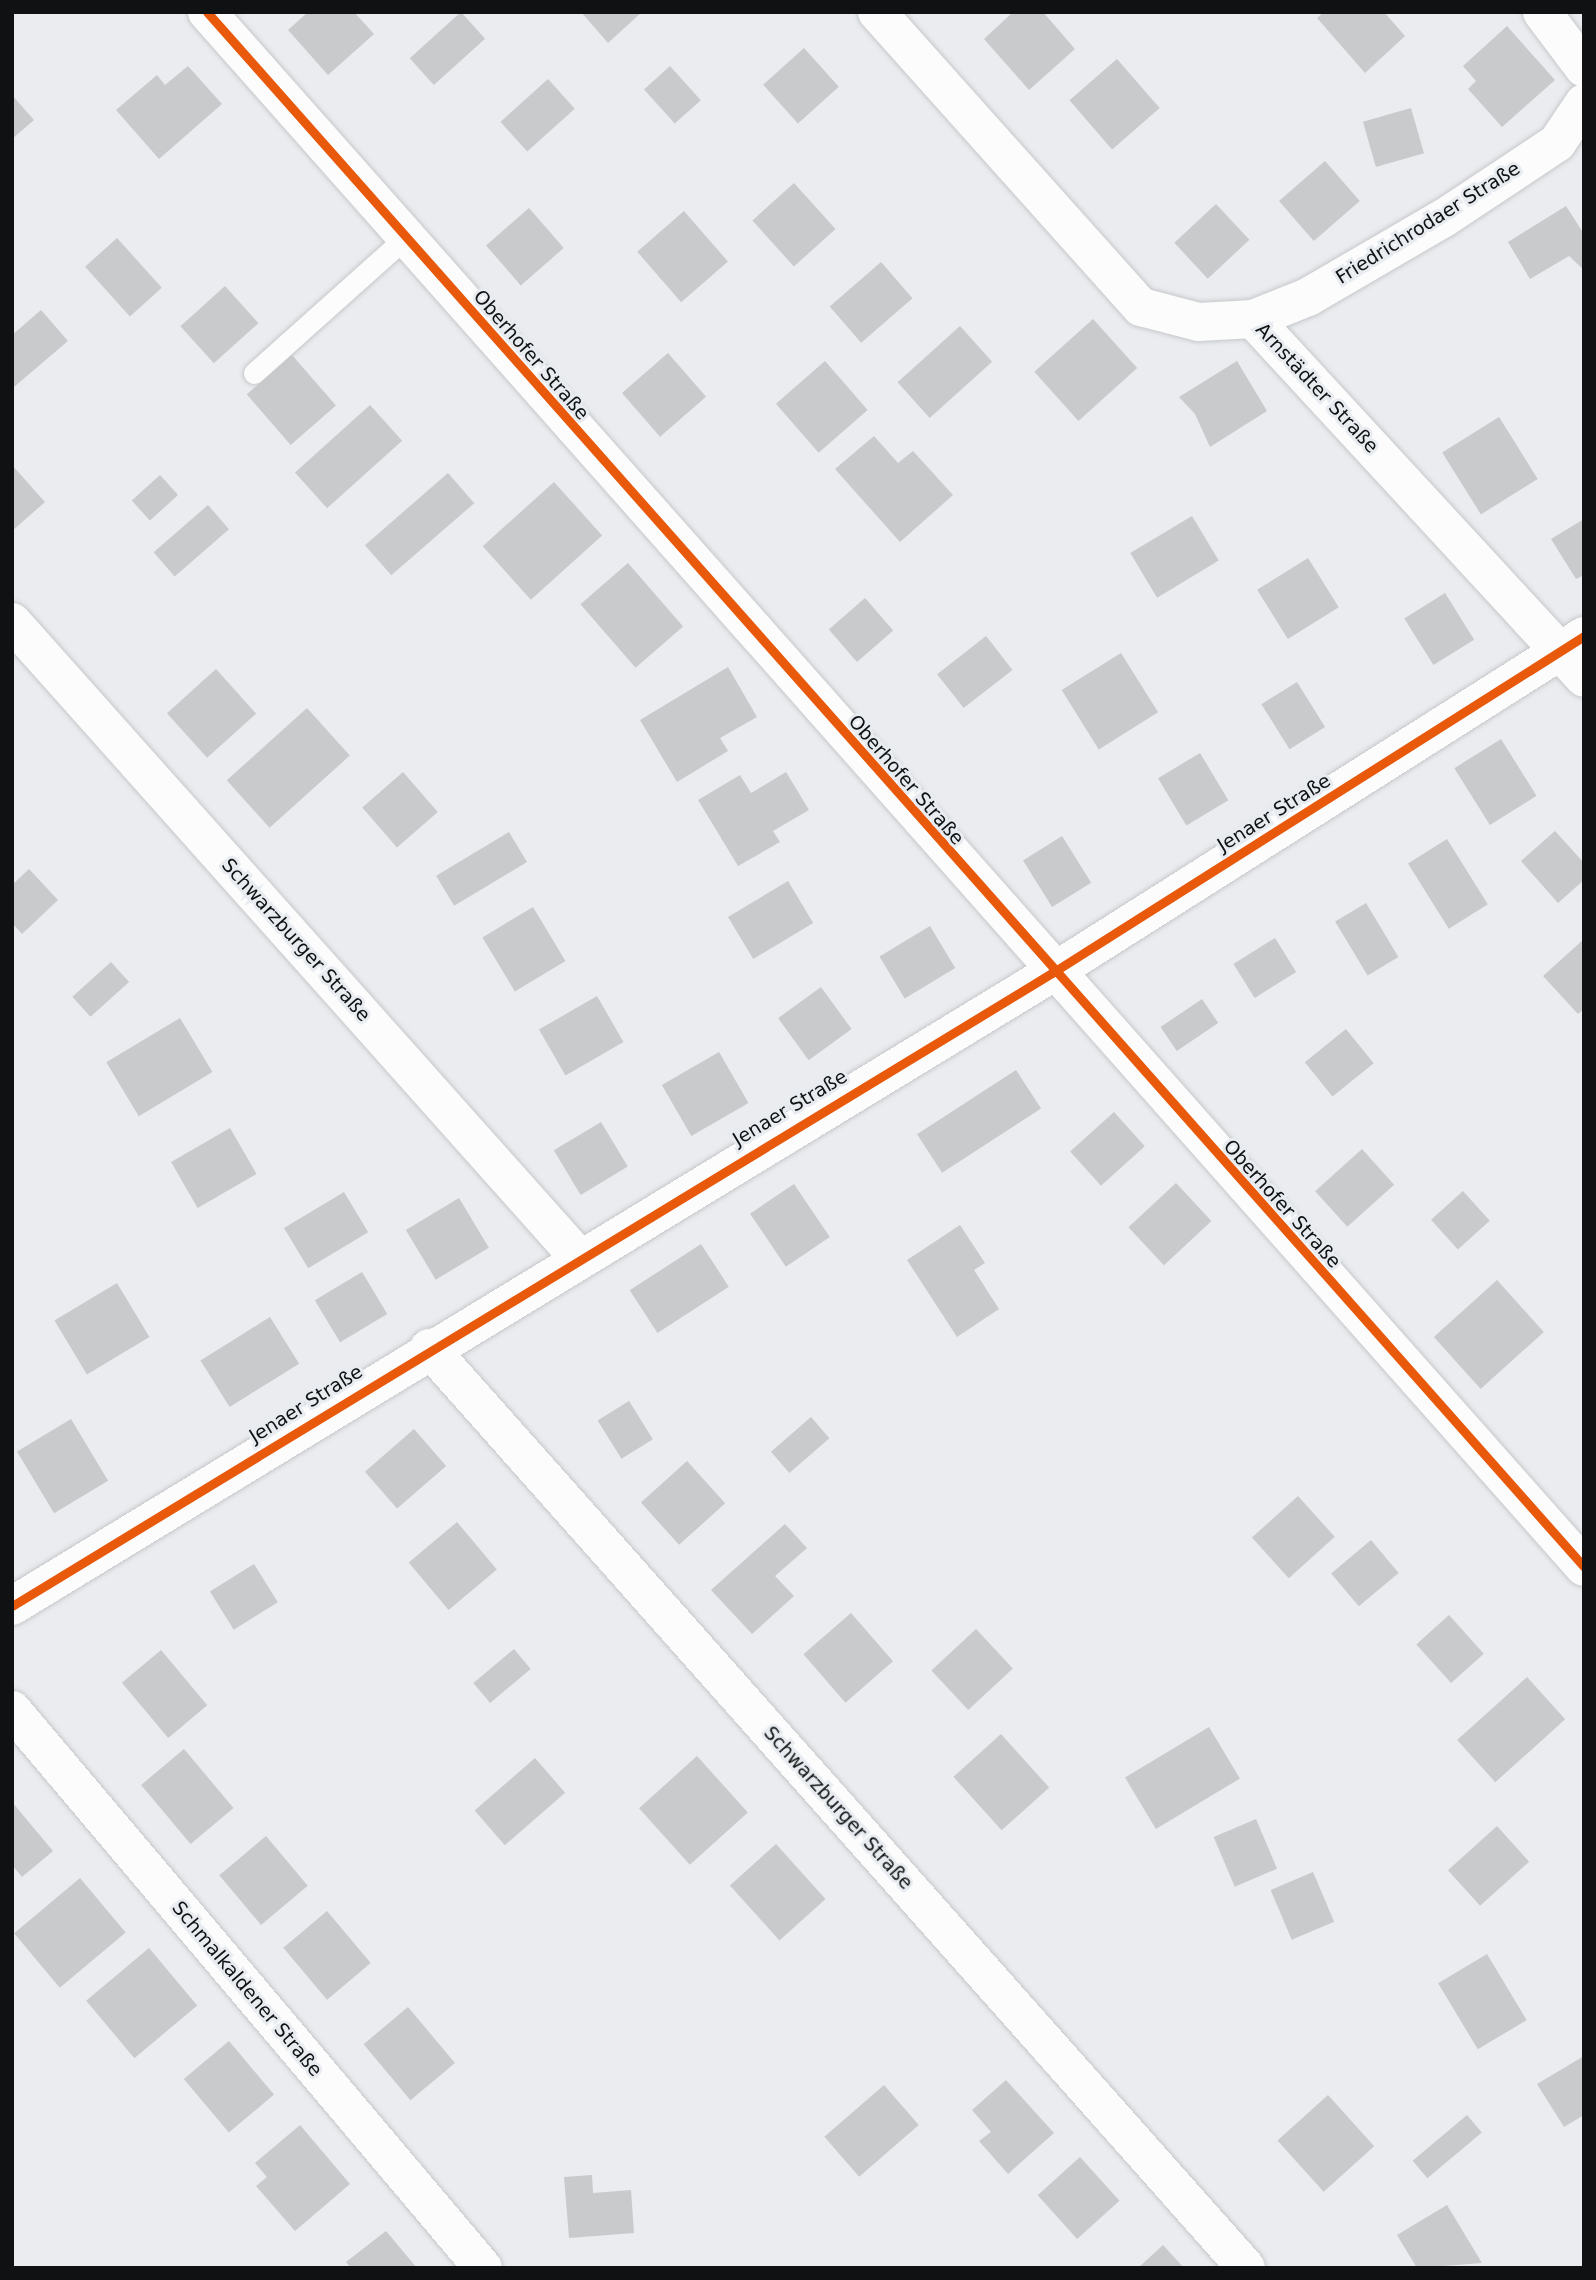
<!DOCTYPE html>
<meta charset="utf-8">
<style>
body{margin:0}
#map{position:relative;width:1596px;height:2280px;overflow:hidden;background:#eaecef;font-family:"DejaVu Sans",sans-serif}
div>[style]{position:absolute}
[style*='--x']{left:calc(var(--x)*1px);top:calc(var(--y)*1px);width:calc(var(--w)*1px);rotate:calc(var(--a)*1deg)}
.building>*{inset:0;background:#c8cacc;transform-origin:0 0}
.roads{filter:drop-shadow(0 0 2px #c6c8ca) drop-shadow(0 0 2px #c6c8ca)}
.lane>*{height:21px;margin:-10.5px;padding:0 10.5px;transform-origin:10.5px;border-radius:10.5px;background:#fcfcfd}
.street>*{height:38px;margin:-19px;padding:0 19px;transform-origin:19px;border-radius:19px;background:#fcfcfd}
.cycleway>*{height:9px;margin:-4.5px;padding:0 4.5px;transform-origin:4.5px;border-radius:4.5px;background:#e8590c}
span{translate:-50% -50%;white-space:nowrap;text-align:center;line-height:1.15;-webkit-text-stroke:6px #e8ecf1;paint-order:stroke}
.street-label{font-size:19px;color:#0f1112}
.frame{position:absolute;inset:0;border:14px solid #0f1112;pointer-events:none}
</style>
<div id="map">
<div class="building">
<i style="clip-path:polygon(308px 12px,354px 12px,374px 34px,328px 75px,288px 30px)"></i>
<i style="left:461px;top:12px;width:36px;height:69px;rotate:48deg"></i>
<i style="clip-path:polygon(581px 12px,642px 12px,608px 43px)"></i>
<i style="clip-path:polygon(1013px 12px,1043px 12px,1075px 49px,1029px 90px,984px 39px)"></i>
<i style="clip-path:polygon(1324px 12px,1384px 12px,1405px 36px,1365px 73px,1317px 18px)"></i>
<i style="clip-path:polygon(1507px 26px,1555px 80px,1502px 127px,1468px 89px,1476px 81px,1463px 66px)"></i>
<i style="left:804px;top:48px;width:52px;height:55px;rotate:48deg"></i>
<i style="left:1117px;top:59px;width:65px;height:63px;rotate:49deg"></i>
<i style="clip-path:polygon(188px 66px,222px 104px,159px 159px,116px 110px,157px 75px,165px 85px)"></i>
<i style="left:670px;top:66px;width:46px;height:35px;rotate:48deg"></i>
<i style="left:548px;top:79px;width:40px;height:64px;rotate:48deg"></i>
<i style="clip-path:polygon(12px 95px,34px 120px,12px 139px)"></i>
<i style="left:1411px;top:108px;width:47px;height:50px;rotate:74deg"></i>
<i style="left:1325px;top:161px;width:53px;height:61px;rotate:49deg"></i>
<i style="left:794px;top:183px;width:62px;height:56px;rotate:48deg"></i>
<i style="left:1216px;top:204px;width:49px;height:57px;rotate:47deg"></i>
<i style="clip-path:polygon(1566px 206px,1584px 234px,1584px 270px,1569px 256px,1530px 279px,1508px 242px)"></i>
<i style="left:529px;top:208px;width:53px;height:57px;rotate:49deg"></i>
<i style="left:684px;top:211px;width:67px;height:62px;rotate:49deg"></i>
<i style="left:117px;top:238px;width:67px;height:43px;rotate:48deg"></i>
<i style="left:881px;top:262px;width:48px;height:68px;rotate:49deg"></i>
<i style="left:225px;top:286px;width:50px;height:60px;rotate:48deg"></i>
<i style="clip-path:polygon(41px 310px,68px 341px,14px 387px,12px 335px)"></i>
<i style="left:1093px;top:319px;width:66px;height:79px;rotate:48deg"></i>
<i style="left:960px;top:326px;width:48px;height:84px;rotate:48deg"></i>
<i style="left:668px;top:353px;width:58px;height:61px;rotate:49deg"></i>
<i style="left:292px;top:355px;width:67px;height:60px;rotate:49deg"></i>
<i style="left:825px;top:361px;width:65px;height:65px;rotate:49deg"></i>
<i style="clip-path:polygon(1237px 361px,1267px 411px,1210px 447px,1195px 414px,1179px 397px)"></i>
<i style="left:370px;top:405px;width:48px;height:101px;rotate:48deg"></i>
<i style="left:1499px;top:417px;width:73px;height:67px;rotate:58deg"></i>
<i style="clip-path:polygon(874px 436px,898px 463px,913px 451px,953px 495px,900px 542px,835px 469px)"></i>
<i style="clip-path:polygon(12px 465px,45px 502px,12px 531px)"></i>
<i style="left:448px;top:473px;width:40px;height:110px;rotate:49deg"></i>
<i style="left:160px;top:475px;width:27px;height:38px;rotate:48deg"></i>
<i style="left:554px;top:482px;width:72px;height:96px;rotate:48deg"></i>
<i style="left:208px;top:505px;width:32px;height:72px;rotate:49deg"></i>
<i style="left:1192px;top:516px;width:52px;height:72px;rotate:59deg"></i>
<i style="clip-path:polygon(1584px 519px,1584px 575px,1576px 579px,1551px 539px)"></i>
<i style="left:1308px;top:558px;width:58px;height:60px;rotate:58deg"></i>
<i style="left:628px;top:563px;width:84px;height:63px;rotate:49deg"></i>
<i style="left:1445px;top:593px;width:55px;height:48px;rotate:58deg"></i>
<i style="left:865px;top:598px;width:43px;height:48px;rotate:49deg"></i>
<i style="left:986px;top:636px;width:43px;height:62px;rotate:52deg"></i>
<i style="left:1121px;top:653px;width:70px;height:70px;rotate:58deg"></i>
<i style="clip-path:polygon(728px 667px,757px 717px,720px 738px,728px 751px,677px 782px,640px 720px)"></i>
<i style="left:216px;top:669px;width:60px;height:66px;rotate:48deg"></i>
<i style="left:1297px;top:682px;width:53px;height:42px;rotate:58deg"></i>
<i style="left:307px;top:708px;width:64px;height:108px;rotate:48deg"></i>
<i style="left:1501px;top:739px;width:67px;height:55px;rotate:58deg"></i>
<i style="left:1200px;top:753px;width:55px;height:49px;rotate:59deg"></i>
<i style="left:403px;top:772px;width:53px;height:54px;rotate:49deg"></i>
<i style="clip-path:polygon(786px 772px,809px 810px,773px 831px,780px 842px,738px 866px,698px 800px,740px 775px,751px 793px)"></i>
<i style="clip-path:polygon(1555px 831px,1584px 863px,1584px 880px,1558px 903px,1521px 861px)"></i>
<i style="left:509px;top:832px;width:35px;height:85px;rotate:59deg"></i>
<i style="left:1062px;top:836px;width:55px;height:46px;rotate:58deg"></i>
<i style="left:1447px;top:839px;width:77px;height:46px;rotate:58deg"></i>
<i style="clip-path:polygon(29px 869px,58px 900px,22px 934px,12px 923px,12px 885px)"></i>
<i style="left:788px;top:881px;width:49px;height:70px;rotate:59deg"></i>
<i style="left:1366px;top:903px;width:63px;height:36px;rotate:59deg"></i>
<i style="left:533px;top:907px;width:63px;height:59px;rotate:59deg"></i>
<i style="left:930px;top:926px;width:49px;height:59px;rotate:59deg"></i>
<i style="left:1275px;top:938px;width:40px;height:49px;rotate:58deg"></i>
<i style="clip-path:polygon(1584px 939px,1584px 1009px,1578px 1014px,1543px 976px)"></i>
<i style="left:111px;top:962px;width:27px;height:52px;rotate:48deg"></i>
<i style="left:821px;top:987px;width:52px;height:53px;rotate:54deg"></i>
<i style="left:597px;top:996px;width:53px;height:67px;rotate:60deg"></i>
<i style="left:1202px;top:999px;width:29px;height:50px;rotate:56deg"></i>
<i style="left:180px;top:1018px;width:63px;height:86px;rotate:59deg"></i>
<i style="left:1346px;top:1029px;width:44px;height:53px;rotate:51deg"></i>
<i style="left:719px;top:1052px;width:59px;height:66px;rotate:60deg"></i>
<i style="left:1016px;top:1070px;width:46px;height:118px;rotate:57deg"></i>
<i style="left:1114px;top:1112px;width:46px;height:59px;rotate:48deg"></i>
<i style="left:601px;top:1122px;width:52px;height:55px;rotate:59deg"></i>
<i style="left:230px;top:1128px;width:53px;height:68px;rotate:60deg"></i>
<i style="left:1362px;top:1149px;width:48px;height:63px;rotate:48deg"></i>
<i style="left:1176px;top:1183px;width:52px;height:65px;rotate:47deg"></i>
<i style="left:794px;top:1184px;width:64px;height:53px;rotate:56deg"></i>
<i style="left:1463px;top:1191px;width:40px;height:43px;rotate:48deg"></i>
<i style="left:344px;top:1192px;width:47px;height:70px;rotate:59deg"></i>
<i style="left:459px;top:1198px;width:58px;height:62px;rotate:59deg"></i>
<i style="clip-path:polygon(960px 1225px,985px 1263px,974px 1270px,999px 1309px,957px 1337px,907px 1260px)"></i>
<i style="left:701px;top:1244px;width:51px;height:85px;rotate:57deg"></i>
<i style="left:362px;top:1272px;width:49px;height:55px;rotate:59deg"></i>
<i style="left:1497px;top:1280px;width:70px;height:85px;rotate:48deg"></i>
<i style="left:117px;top:1283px;width:63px;height:73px;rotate:59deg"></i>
<i style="left:270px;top:1317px;width:55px;height:82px;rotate:58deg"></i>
<i style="left:629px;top:1401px;width:45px;height:37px;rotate:58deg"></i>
<i style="left:811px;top:1417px;width:28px;height:53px;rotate:49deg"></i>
<i style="left:71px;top:1419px;width:72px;height:63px;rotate:59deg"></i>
<i style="left:414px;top:1429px;width:49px;height:65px;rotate:49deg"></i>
<i style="left:687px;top:1461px;width:57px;height:62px;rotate:48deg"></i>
<i style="left:1298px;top:1496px;width:55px;height:62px;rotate:48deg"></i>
<i style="left:457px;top:1522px;width:62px;height:63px;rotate:50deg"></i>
<i style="clip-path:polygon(785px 1524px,807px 1548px,775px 1576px,794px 1596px,752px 1634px,711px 1590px)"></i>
<i style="left:1371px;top:1540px;width:43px;height:52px;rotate:50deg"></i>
<i style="left:254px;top:1564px;width:45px;height:52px;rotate:58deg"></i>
<i style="left:851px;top:1613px;width:64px;height:63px;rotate:49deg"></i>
<i style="left:1449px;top:1615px;width:52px;height:44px;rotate:48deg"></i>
<i style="left:976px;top:1629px;width:54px;height:61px;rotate:47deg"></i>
<i style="left:514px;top:1649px;width:26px;height:53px;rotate:50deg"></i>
<i style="left:161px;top:1650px;width:72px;height:51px;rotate:50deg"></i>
<i style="left:1527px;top:1677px;width:57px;height:94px;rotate:48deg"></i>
<i style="left:1209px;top:1727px;width:60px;height:98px;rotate:59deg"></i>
<i style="left:1001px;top:1734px;width:72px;height:64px;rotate:48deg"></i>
<i style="left:184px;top:1749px;width:77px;height:56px;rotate:50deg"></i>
<i style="left:697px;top:1756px;width:76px;height:78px;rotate:48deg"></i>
<i style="left:535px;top:1758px;width:46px;height:80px;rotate:49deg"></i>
<i style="clip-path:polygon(12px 1802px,53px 1851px,22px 1877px,12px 1865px)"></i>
<i style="left:1256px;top:1819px;width:54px;height:46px;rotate:67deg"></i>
<i style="left:1497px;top:1826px;width:48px;height:66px;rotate:48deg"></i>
<i style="left:266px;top:1836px;width:65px;height:61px;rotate:50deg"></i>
<i style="left:776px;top:1844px;width:74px;height:62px;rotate:48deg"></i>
<i style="left:1313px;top:1872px;width:54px;height:46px;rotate:67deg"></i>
<i style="left:80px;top:1878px;width:71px;height:86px;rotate:50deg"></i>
<i style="left:327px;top:1911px;width:68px;height:57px;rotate:50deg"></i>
<i style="left:149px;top:1948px;width:75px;height:82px;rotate:50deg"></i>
<i style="left:1487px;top:1954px;width:77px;height:57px;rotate:59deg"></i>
<i style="left:408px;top:2007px;width:73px;height:58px;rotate:50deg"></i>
<i style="left:229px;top:2041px;width:70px;height:59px;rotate:50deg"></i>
<i style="clip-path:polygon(1584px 2056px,1584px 2115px,1564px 2127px,1537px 2084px)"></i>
<i style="clip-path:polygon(1006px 2080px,1054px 2133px,1008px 2174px,979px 2141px,991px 2132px,972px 2110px)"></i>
<i style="left:884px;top:2085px;width:53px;height:79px;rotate:49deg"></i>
<i style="left:1328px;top:2095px;width:69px;height:68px;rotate:48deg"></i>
<i style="left:1467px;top:2115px;width:23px;height:71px;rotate:50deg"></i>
<i style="clip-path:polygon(300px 2125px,350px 2184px,295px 2231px,256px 2186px,267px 2177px,255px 2163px)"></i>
<i style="left:1080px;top:2157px;width:59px;height:57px;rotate:48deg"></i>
<i style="clip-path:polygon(592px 2175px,593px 2193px,631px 2190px,634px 2233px,569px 2238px,564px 2177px)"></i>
<i style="clip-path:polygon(1447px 2205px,1482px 2263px,1417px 2268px,1397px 2235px)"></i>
<i style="clip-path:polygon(386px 2231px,417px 2268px,351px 2268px,346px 2262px)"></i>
<i style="clip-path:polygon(1163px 2245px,1184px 2268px,1138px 2268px)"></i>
</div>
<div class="roads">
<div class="lane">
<i style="--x:254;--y:373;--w:203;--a:-41.8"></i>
</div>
<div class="street">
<i style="--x:207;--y:12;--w:2077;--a:48.47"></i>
<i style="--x:877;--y:12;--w:396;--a:48.2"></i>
<i style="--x:1141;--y:307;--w:60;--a:14.5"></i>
<i style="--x:1199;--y:322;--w:54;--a:-3.2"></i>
<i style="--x:1253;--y:319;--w:488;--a:47.3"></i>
<i style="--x:1542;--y:12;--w:70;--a:53.1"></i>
<i style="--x:1253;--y:319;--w:59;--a:-21.8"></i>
<i style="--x:1308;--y:297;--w:157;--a:-30.2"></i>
<i style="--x:1444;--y:218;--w:136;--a:-33.6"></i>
<i style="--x:1557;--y:143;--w:48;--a:-56"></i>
<i style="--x:12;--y:622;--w:852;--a:48.28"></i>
<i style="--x:429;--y:1348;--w:1230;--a:48.39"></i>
<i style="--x:12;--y:1606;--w:1217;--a:-31.33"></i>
<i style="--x:1052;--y:973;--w:630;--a:-32.35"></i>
<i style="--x:12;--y:1710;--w:730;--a:49.83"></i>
</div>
</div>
<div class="cycleway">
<i style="--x:207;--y:12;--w:2077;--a:48.47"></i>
<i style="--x:12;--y:1606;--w:1217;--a:-31.33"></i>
<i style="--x:1052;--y:973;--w:630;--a:-32.35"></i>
</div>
<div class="street-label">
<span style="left:1428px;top:223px;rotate:-32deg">Friedrichrodaer Straße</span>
<span style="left:531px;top:355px;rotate:49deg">Oberhofer Straße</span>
<span style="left:1317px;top:388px;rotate:47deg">Arnstädter Straße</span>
<span style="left:906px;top:780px;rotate:49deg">Oberhofer Straße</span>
<span style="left:1274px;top:813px;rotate:-32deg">Jenaer Straße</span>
<span style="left:296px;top:940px;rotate:48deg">Schwarzburger Straße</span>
<span style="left:790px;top:1108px;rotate:-31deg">Jenaer Straße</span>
<span style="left:1282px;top:1204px;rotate:48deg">Oberhofer Straße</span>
<span style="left:306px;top:1404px;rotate:-32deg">Jenaer Straße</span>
<span style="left:838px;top:1808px;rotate:48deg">Schwarzburger Straße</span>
<span style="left:247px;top:1989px;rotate:50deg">Schmalkaldener Straße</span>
</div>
<div class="frame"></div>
</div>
